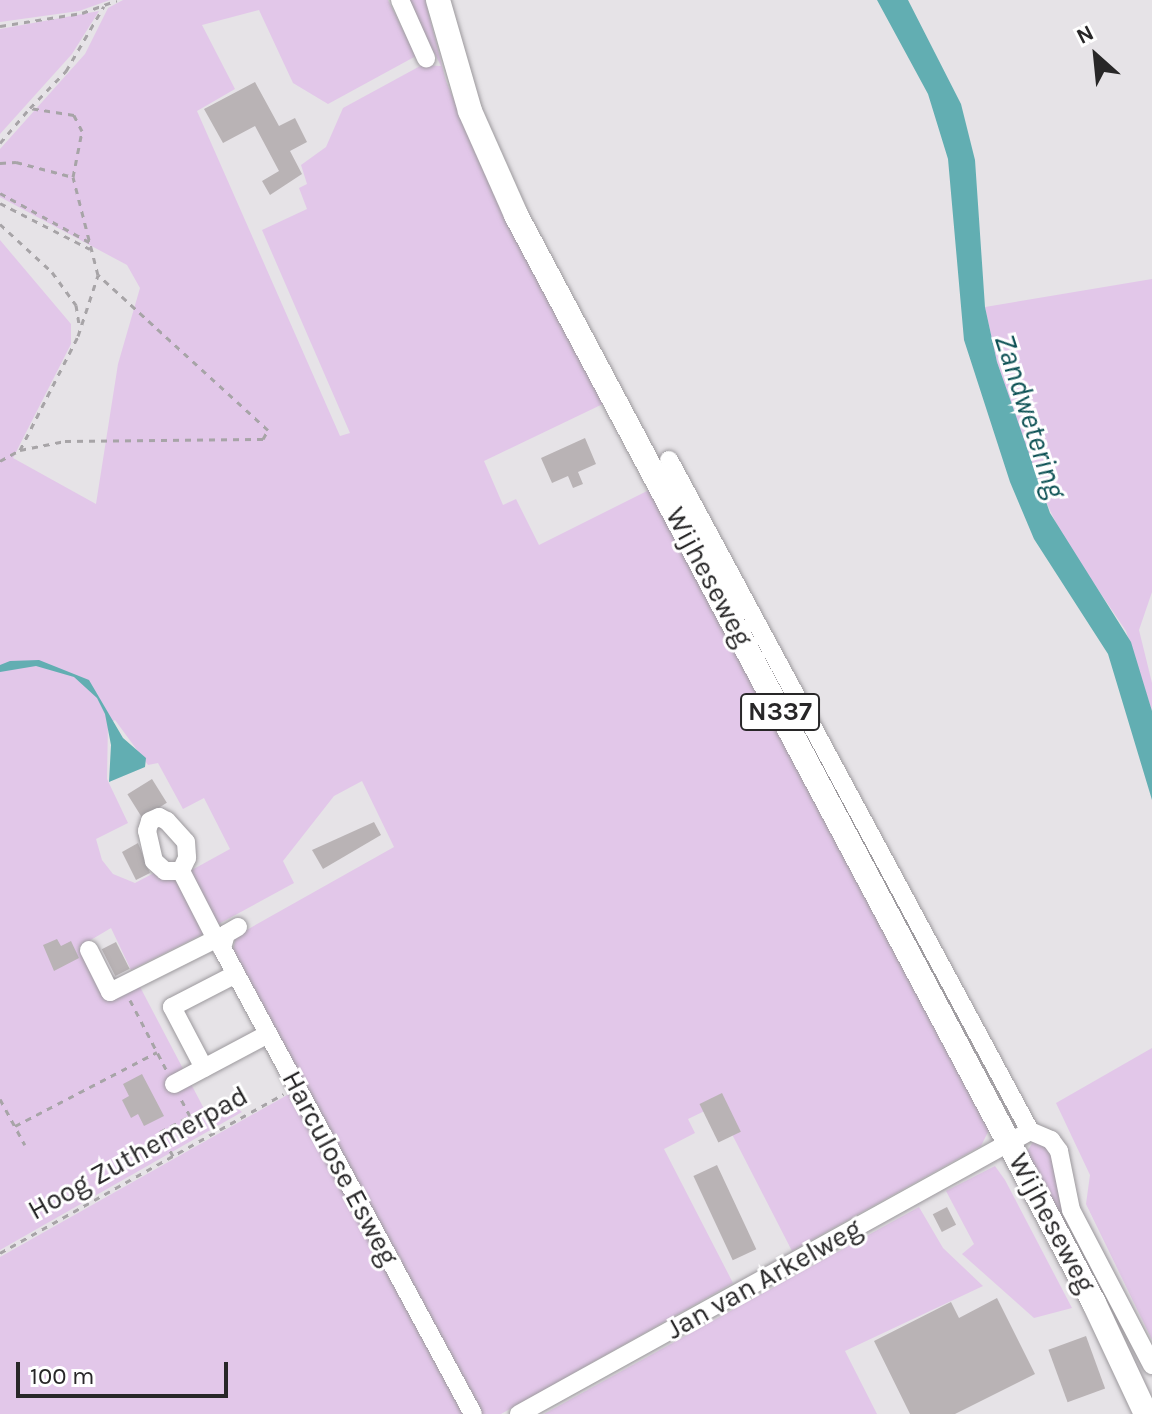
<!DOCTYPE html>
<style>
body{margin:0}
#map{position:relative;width:1152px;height:1414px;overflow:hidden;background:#e6e3e7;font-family:Karla,sans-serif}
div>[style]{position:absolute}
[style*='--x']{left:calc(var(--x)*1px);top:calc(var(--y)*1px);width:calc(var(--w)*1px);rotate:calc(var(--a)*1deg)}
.green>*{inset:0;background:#e2c7e9}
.water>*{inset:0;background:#62aeb2}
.building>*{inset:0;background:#b9b3b5;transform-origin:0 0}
.path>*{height:3px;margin-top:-1.5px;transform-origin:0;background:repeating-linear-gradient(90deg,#a7a4a7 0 6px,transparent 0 12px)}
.roads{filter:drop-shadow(0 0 2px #9c999d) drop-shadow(0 0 2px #9c999d)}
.minor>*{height:18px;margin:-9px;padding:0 9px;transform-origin:9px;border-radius:9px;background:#fff}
.major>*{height:24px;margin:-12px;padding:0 12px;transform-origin:12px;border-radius:12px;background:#fff}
span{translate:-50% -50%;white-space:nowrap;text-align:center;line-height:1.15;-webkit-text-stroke:6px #fff;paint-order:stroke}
.shield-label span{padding:2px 6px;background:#fff;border:2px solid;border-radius:6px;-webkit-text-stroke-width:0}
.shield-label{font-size:26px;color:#282728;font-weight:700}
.street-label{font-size:28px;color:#282728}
.water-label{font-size:30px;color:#0e5255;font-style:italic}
.north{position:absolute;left:1056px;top:16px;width:80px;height:80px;-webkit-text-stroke:6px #fff;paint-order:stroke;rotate:333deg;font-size:22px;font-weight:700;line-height:32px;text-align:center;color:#282728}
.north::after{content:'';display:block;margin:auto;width:28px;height:36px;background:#282728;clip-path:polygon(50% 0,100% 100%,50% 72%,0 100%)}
.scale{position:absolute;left:16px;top:1362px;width:212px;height:36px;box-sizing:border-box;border:4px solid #282728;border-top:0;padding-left:10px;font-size:24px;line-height:28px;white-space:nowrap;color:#282728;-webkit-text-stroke:6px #fff;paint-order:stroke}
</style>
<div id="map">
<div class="green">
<i style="clip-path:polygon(0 0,110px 0,79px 11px,0 22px)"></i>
<i style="clip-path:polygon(123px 0,388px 0,416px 56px,328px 104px,293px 83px,259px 10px,202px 25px,235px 89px,197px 111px,340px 436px,350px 433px,262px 230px,307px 209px,299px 188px,307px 184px,301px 165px,326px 147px,343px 108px,422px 65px,441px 66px,407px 0,425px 0,446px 81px,478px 158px,607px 402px,484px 461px,503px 505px,516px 499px,539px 545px,653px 488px,989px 1130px,981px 1146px,792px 1251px,717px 1105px,688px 1119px,695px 1133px,664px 1149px,733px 1283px,501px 1414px,480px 1414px,233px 951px,236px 936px,394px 847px,362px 781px,334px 796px,283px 861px,294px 883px,215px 926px,190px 871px,230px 849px,204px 798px,183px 809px,158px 763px,148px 765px,115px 720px,108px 724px,107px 779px,128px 823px,96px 839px,102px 860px,113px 874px,135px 883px,154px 873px,177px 880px,205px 933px,131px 970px,111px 928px,79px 947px,99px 986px,138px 983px,211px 1122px,237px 1108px,242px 1112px,0 1250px,0 240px,71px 324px,71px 344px,13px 458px,96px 504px,118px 364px,140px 288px,127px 265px,0 197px,0 149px,85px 54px,108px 8px)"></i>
<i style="clip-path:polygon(99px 11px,72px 54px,0 134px,0 29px)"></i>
<i style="clip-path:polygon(1152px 279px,1152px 592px,1139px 630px,1152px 683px,1152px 711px,1126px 631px,1062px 536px,1041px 491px,997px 362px,985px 307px)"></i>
<i style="clip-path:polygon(1152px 1048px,1152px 1340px,1086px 1204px,1090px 1175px,1056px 1103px)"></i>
<i style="clip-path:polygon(289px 1094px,296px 1094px,466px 1414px,0 1414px,0 1257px)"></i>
<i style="clip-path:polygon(1033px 1142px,1050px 1144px,1067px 1194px,1068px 1229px,1026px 1153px)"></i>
<i style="clip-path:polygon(995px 1166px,1005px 1180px,1072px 1308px,1034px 1318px,962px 1254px,974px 1244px,946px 1191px)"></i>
<i style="clip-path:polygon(919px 1207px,943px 1248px,983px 1286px,845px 1351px,877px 1414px,544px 1414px)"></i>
</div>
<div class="water">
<i style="clip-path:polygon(877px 0,908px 0,961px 104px,975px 160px,985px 307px,997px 362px,1050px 513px,1131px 642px,1152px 711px,1152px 800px,1108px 654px,1034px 539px,1010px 482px,964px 340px,948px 159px,928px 94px)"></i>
<i style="clip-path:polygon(39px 660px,89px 680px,123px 738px,146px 758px,145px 767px,109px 782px,111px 745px,105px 714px,97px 698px,74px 677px,36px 666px,0 672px,0 665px,10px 661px)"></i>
</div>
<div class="building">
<i style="clip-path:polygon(255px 82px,279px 126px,295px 118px,307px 142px,290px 151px,302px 174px,270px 195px,262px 181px,279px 171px,255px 126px,223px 143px,204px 109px)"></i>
<i style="clip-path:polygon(585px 438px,596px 464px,578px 472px,583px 484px,573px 488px,568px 476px,552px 483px,541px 458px)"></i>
<i style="left:152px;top:779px;width:28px;height:29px;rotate:58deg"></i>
<i style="clip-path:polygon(374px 822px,381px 835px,323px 869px,312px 850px)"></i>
<i style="clip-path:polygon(138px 843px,150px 873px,136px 880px,122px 852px)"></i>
<i style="clip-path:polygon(57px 939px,61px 946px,71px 941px,79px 958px,54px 971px,43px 945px)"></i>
<i style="left:116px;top:942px;width:30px;height:16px;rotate:63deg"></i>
<i style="clip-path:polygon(142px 1074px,164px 1116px,144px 1126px,138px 1114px,131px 1118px,122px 1100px,129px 1096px,123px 1084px)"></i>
<i style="left:722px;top:1093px;width:43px;height:25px;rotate:64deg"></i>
<i style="left:717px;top:1165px;width:93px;height:26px;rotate:65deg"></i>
<i style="left:947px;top:1207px;width:20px;height:16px;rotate:63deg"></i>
<i style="clip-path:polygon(997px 1298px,1035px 1374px,955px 1414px,910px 1414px,874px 1341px,951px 1302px,959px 1318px)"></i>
<i style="left:1086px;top:1336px;width:56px;height:40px;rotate:70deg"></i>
</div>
<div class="path">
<i style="--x:0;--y:26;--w:83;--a:-9"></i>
<i style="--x:82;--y:13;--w:37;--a:-20"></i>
<i style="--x:0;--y:143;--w:45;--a:-49.5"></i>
<i style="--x:0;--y:163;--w:16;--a:-4"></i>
<i style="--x:16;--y:162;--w:59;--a:14.7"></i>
<i style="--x:0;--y:193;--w:102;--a:28.8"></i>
<i style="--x:0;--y:203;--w:101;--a:27.1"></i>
<i style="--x:0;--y:224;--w:71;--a:42.7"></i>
<i style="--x:52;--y:272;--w:41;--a:54"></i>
<i style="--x:76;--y:305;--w:20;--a:81"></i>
<i style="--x:20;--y:450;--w:46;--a:-11.3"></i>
<i style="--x:65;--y:441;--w:198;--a:-0.6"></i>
<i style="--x:263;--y:439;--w:10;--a:-61"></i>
<i style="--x:268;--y:430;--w:230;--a:-137.6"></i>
<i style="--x:0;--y:461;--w:23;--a:-29"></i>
<i style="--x:20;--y:450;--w:128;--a:-63"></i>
<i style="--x:78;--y:336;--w:64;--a:-71.8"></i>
<i style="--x:98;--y:275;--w:101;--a:-104.3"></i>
<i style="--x:73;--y:177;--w:47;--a:-78.9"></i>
<i style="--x:82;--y:131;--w:18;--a:-117"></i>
<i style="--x:74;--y:115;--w:45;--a:-171"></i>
<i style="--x:30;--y:108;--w:52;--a:-45.8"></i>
<i style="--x:66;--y:71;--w:75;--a:-59.7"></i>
<i style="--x:130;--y:1000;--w:80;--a:62.5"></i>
<i style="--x:0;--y:1099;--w:52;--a:61.5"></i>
<i style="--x:15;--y:1126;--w:160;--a:-27.5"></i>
<i style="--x:173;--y:1156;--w:27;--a:-118"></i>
<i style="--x:160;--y:1132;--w:34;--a:-28"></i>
<i style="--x:190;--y:1116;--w:19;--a:-118"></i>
<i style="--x:0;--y:1253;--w:325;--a:-29.3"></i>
</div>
<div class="roads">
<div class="minor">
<i style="--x:400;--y:0;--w:64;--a:65.9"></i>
<i style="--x:669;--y:460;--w:762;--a:61.72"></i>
<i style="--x:181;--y:871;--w:16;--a:180"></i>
<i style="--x:165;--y:871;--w:15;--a:-138"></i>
<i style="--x:154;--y:861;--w:31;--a:-103"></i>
<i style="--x:147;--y:831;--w:10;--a:-73"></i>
<i style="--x:150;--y:821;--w:10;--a:-24"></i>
<i style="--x:159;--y:817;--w:9;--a:27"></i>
<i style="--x:167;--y:821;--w:28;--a:48"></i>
<i style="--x:186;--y:842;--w:16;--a:86"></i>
<i style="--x:187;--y:858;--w:14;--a:115"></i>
<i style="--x:181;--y:871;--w:76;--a:62.8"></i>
<i style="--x:216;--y:939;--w:6;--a:18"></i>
<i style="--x:238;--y:927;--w:14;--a:150"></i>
<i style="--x:226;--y:934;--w:15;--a:106"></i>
<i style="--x:222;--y:948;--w:529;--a:61.69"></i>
<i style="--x:89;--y:950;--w:47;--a:63.4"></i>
<i style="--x:110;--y:992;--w:119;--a:-26.6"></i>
<i style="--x:204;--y:1068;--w:69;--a:-117.7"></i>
<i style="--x:172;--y:1007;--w:72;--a:-27.3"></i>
<i style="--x:174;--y:1084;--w:106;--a:-28"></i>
<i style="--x:519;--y:1414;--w:584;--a:-28.98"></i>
<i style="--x:1030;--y:1131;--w:23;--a:23"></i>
<i style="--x:1051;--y:1140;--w:14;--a:54"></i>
<i style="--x:1059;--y:1151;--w:60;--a:78.5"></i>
<i style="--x:1071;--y:1210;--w:175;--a:62.4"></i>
</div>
<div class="major">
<i style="--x:438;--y:0;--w:116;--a:73.9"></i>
<i style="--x:470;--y:111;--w:114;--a:66.1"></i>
<i style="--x:516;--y:215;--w:1232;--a:62.02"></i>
<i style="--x:1094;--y:1303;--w:123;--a:64.9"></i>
</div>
</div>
<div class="shield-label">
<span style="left:780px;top:712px">N337</span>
</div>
<div class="street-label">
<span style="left:709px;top:577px;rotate:62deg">Wijheseweg</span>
<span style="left:138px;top:1153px;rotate:-29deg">Hoog Zuthemerpad</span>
<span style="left:340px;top:1168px;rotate:62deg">Harculose Esweg</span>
<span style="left:1052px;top:1223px;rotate:62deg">Wijheseweg</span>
<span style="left:764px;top:1279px;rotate:-29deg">Jan van Arkelweg</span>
</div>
<div class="water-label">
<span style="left:1030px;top:416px;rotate:72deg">Zandwetering</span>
</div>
<div class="north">N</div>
<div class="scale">100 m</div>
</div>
